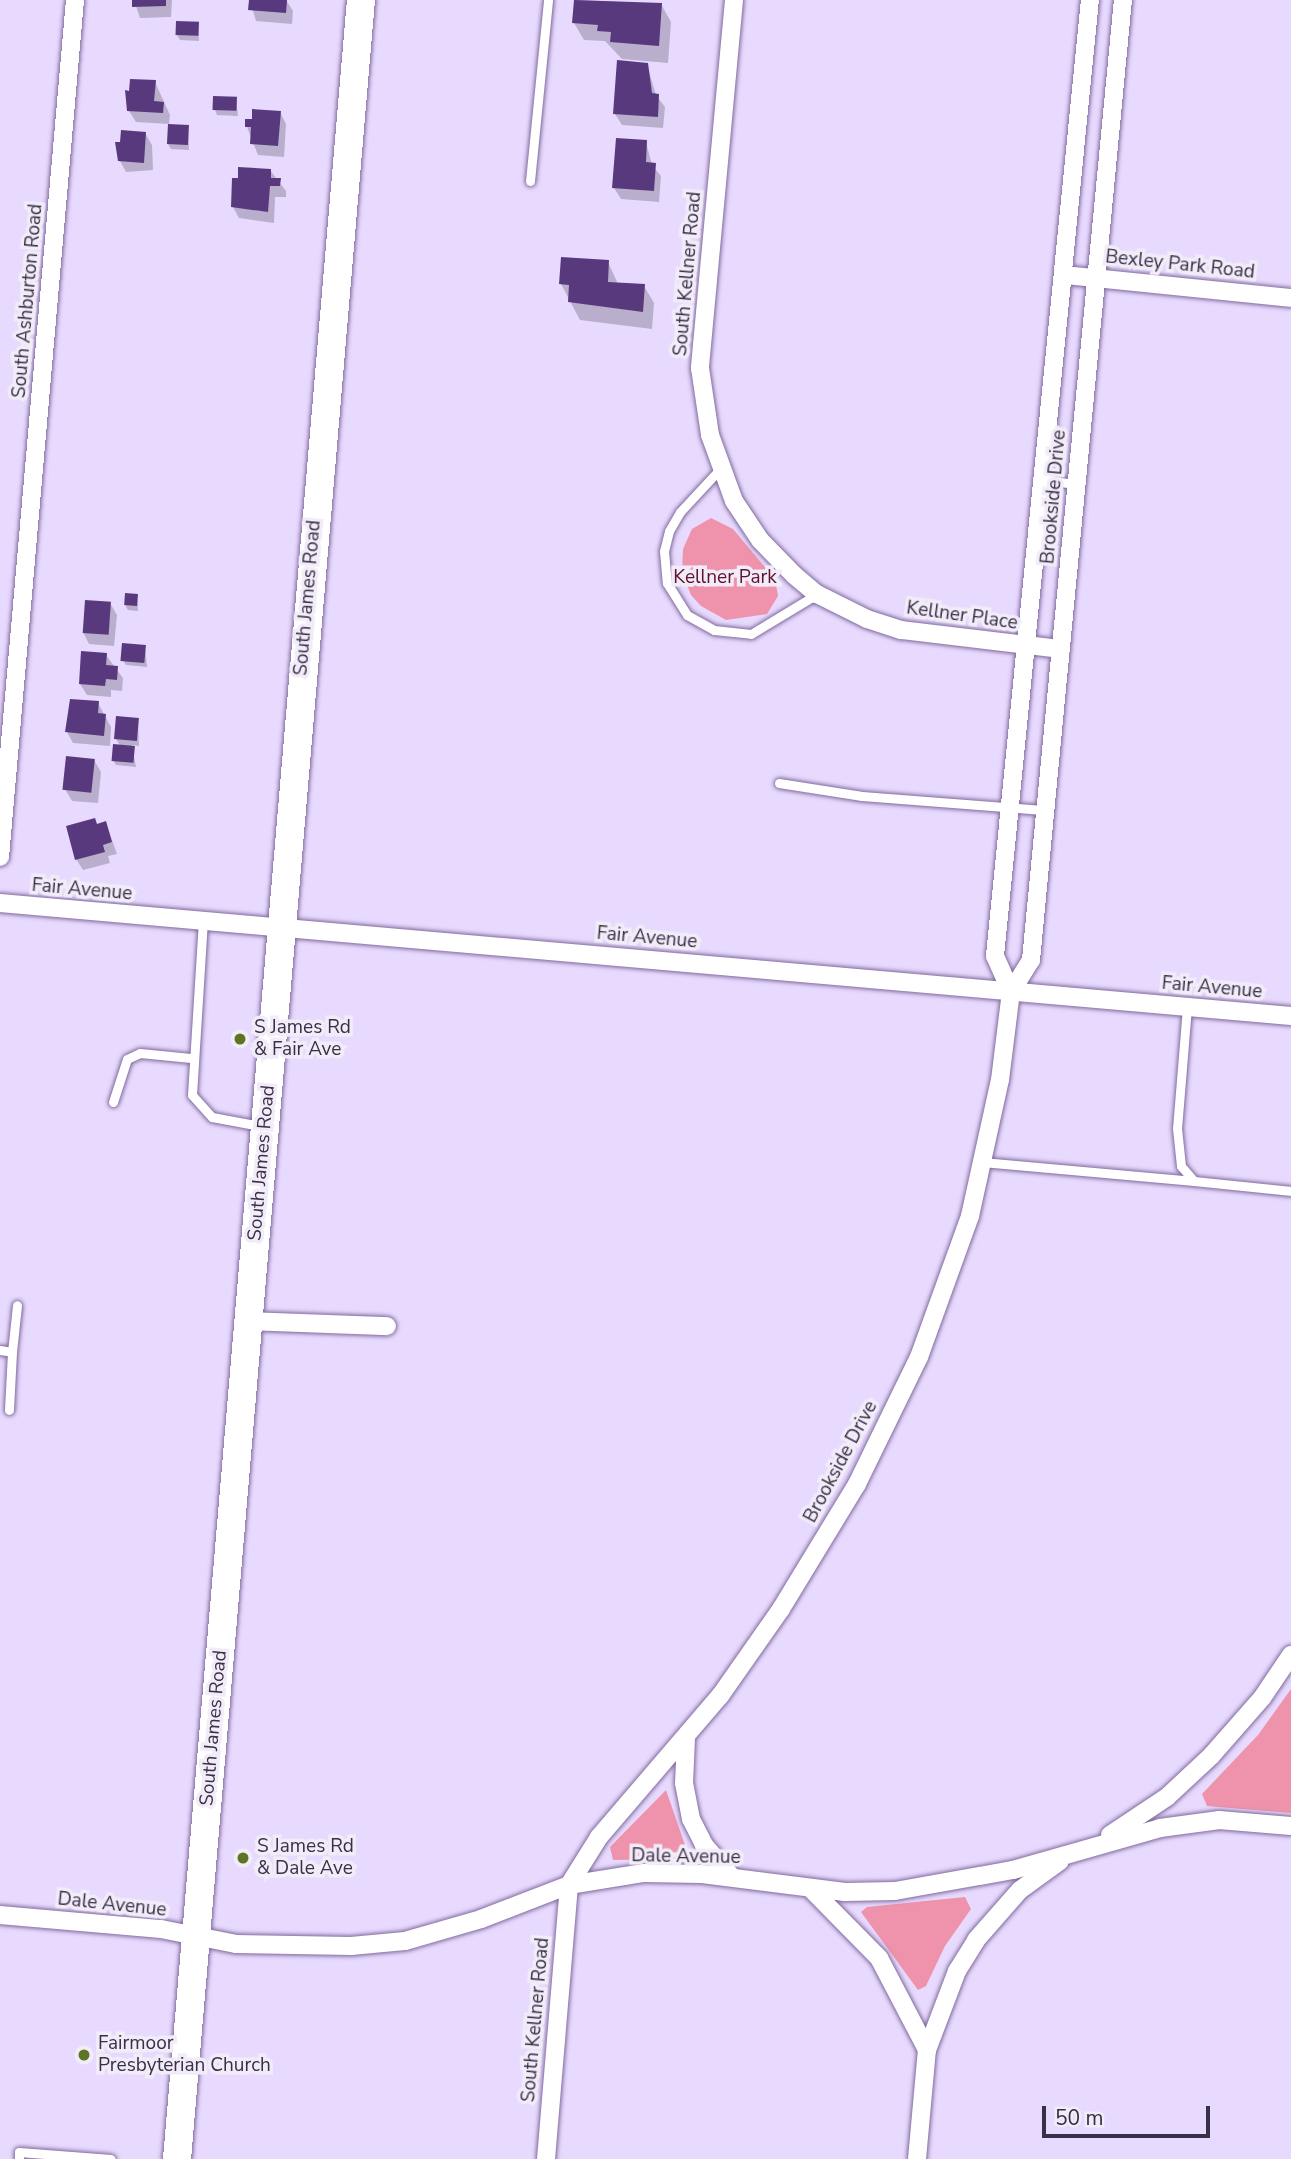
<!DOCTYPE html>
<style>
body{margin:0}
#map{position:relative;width:1291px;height:2159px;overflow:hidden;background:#e8dafe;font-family:"Nunito Sans",sans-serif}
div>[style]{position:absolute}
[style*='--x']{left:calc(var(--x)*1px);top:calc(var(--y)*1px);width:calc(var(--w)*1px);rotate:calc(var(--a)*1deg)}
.green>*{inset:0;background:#ee93ab}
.shadow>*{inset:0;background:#0003}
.building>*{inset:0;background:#59397d;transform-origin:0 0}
.roads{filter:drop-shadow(0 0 2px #806a9f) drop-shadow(0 0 2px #806a9f)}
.service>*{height:9px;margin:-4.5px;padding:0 4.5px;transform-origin:4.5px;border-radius:4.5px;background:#fff}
.minor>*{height:18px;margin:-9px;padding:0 9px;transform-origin:9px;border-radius:9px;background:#fff}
.primary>*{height:28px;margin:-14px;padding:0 14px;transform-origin:14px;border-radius:14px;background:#fff}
.dots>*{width:19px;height:19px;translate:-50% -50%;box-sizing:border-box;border:4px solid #f1ecf8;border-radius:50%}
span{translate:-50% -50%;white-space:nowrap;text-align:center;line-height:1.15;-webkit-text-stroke:7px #f1ecf8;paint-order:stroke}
.street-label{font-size:19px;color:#392f46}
.park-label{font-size:19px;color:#61102f}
.poi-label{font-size:19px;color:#392f46}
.left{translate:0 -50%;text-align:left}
.scale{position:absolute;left:1042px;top:2106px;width:168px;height:32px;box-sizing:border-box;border:4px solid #392f46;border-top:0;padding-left:9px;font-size:21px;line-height:24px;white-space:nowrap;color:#392f46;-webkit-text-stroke:5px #f1ecf8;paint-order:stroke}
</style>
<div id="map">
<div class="green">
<i style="clip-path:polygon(711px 518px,733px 529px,775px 579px,778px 596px,767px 614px,726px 620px,701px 606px,691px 595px,682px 572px,683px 549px,692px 529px)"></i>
<i style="clip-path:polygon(1291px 1689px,1291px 1813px,1207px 1806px,1202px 1794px,1258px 1735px)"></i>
<i style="clip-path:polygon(666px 1790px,686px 1848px,683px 1855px,678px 1859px,613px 1860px,610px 1847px)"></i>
<i style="clip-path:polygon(965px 1897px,971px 1909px,945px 1946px,926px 1986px,918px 1990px,861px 1912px,867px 1907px)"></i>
</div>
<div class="shadow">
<i style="clip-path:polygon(134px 0,172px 0,171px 17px,140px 18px)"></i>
<i style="clip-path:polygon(250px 0,286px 0,293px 11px,292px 24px,256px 21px)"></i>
<i style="clip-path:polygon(576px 0,661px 4px,671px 22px,668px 63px,622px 59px,605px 41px,584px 40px,574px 23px)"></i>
<i style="clip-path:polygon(198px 24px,199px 41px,180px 40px,177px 35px)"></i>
<i style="clip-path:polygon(647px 65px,656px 95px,665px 107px,663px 128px,622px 125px,615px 114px)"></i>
<i style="clip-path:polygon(155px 82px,170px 115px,169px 124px,136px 122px,129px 111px)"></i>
<i style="clip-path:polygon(236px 99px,238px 116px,217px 115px,215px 110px)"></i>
<i style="clip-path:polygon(280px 112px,286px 124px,284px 157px,258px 155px,247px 127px)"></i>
<i style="clip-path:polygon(188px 127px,189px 150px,171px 149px,168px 144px)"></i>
<i style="clip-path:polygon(145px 133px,152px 145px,153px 170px,126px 172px,120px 161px)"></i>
<i style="clip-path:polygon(646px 142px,652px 165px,661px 176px,659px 202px,621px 199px,614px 188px)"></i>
<i style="clip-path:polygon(270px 170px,286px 191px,286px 197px,275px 197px,274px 223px,239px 218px,233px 207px)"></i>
<i style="clip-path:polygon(608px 262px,618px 284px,644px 286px,654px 303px,652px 329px,580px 320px,561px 284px)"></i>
<i style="clip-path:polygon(137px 596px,138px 611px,128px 610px,125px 605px)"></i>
<i style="clip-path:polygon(110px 603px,117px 615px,114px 646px,89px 644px,83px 632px)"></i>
<i style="clip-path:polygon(145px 646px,147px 667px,126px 665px,123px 660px)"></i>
<i style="clip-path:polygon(106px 655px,123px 678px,122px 691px,111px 690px,111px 697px,87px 695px,80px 684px)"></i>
<i style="clip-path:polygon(98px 703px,111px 727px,110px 746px,73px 743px,67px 732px)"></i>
<i style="clip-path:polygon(138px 720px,139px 746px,132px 745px,136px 767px,116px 765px,113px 760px,121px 747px,116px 739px)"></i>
<i style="clip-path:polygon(94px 760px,101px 772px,98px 803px,72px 801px,65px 789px)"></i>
<i style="clip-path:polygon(106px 823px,117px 854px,108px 856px,110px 863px,83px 870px,76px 859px,97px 825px)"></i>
</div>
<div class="building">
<i style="clip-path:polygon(132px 0,166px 0,166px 6px,132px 7px)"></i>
<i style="clip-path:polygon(249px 0,287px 0,286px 13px,248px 10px)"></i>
<i style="clip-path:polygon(574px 0,662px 3px,659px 46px,610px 42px,611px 32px,597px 31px,598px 25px,572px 23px)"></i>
<i style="left:176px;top:21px;width:23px;height:14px;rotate:2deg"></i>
<i style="clip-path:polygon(617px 60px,648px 63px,652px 93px,659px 94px,658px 117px,613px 114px)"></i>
<i style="clip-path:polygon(130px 79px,156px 80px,154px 101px,164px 102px,163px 113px,127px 111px,125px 90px,129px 91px)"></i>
<i style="left:213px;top:96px;width:24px;height:14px;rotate:2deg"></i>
<i style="clip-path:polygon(252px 109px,281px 111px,278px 146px,250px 144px,251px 127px,245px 127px,245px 119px,252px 119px)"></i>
<i style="left:168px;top:124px;width:21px;height:20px;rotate:3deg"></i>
<i style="clip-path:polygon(121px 130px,146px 132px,144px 163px,118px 161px,115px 142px,120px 142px)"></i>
<i style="clip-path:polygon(616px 138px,647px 140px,646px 162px,656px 163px,654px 191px,612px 188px)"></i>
<i style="clip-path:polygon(238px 167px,271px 169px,271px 178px,281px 178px,280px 186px,270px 186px,268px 212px,231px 207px,232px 178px,238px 178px)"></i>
<i style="clip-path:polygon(561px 257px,609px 260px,608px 282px,645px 284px,643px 312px,568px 302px,569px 285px,559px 284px)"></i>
<i style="left:125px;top:593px;width:13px;height:12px;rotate:4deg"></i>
<i style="left:85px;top:600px;width:26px;height:33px;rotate:4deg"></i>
<i style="left:122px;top:643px;width:24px;height:18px;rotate:5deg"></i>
<i style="clip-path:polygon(81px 651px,107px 653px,106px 665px,118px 666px,117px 680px,106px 679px,105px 686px,79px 684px)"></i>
<i style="clip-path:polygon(70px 699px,99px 701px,98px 713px,106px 714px,104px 736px,65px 732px)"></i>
<i style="left:116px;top:716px;width:23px;height:23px;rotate:5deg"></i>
<i style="left:113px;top:744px;width:22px;height:17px;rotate:5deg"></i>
<i style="left:66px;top:756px;width:29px;height:34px;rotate:6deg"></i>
<i style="clip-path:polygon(95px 818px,97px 824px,106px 821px,112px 842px,103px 845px,105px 852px,75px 860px,66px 826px)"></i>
</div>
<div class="roads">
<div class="service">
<i style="--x:530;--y:181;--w:182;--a:-84.3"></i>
<i style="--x:719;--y:470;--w:57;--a:132.9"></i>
<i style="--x:680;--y:512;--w:22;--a:120"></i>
<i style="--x:669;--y:531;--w:21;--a:104"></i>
<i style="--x:664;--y:551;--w:32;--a:85"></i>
<i style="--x:667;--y:583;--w:38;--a:58"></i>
<i style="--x:687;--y:615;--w:31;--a:29"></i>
<i style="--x:714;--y:630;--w:37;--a:6"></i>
<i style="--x:751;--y:634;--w:77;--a:-31.2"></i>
<i style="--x:1044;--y:480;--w:32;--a:7"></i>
<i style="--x:779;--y:783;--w:84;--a:8.9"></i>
<i style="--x:862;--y:796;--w:185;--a:4.4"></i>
<i style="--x:203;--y:920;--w:175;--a:93.6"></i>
<i style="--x:192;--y:1095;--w:30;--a:48"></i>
<i style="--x:212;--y:1117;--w:49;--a:10.6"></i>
<i style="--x:1187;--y:1007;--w:121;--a:94.7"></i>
<i style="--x:1177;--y:1128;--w:38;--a:84"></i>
<i style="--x:1181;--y:1166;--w:20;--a:49"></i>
<i style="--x:1194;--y:1181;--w:98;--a:5.9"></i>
<i style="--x:113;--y:1102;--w:45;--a:-72"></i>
<i style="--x:127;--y:1059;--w:14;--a:-25"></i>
<i style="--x:140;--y:1053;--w:51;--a:5.6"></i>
<i style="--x:982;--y:1162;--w:213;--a:5.1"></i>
<i style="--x:0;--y:1350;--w:12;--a:9"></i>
<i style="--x:12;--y:1352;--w:58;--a:93"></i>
<i style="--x:12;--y:1352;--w:47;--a:-83.9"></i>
<i style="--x:19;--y:2159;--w:7;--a:-90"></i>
<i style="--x:19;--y:2152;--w:92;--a:4.4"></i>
</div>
<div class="minor">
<i style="--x:734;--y:0;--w:370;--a:95.3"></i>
<i style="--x:700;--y:368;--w:68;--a:81.5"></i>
<i style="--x:710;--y:435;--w:70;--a:70"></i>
<i style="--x:734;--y:501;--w:47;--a:56.3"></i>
<i style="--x:760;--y:540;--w:49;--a:45.8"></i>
<i style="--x:794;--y:575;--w:30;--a:40"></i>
<i style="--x:817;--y:594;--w:56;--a:26.6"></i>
<i style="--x:867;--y:619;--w:36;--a:18"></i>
<i style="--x:901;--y:630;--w:161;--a:6.8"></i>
<i style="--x:1065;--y:275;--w:227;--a:5.8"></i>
<i style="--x:0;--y:857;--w:860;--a:-85"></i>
<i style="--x:0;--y:903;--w:1296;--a:5"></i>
<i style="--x:1011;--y:992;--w:39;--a:-114"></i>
<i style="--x:995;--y:956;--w:961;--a:-84.33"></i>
<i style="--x:249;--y:1321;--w:138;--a:2.1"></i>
<i style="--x:686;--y:1738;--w:45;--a:92.5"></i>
<i style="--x:684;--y:1783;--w:37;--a:79"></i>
<i style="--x:691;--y:1819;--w:29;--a:63"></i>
<i style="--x:704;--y:1845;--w:43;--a:48.8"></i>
<i style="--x:1110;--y:1835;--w:69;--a:-33.7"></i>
<i style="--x:1167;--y:1797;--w:60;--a:-43"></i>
<i style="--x:1211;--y:1756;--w:77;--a:-48.7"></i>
<i style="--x:1262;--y:1698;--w:52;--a:-56"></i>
<i style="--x:811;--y:1889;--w:97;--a:45.4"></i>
<i style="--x:879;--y:1958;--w:104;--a:62.4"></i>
<i style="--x:0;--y:1915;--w:162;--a:5"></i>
<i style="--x:161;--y:1929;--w:76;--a:11.3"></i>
<i style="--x:236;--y:1944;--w:115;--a:1"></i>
<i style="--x:351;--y:1946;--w:54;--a:-5.3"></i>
<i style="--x:405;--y:1941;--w:79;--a:-16.1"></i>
<i style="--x:481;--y:1919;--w:94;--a:-21.1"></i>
<i style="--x:569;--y:1885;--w:76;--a:-9.1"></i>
<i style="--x:644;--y:1873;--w:58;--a:1"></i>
<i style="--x:702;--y:1874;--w:144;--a:7.2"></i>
<i style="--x:845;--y:1892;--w:50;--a:-1.1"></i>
<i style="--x:895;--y:1891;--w:120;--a:-10.1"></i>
<i style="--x:1013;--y:1870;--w:153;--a:-15.9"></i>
<i style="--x:1160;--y:1828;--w:60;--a:-7.7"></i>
<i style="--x:1219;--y:1820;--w:72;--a:4.8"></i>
<i style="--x:546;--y:2159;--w:275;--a:-85.2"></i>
<i style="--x:569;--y:1885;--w:57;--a:-58"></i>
<i style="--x:599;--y:1837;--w:186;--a:-49.4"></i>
<i style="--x:720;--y:1696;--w:106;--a:-55"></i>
<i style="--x:781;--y:1609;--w:146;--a:-58.7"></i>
<i style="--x:857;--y:1484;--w:141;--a:-64"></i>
<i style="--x:919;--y:1357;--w:150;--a:-70.1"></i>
<i style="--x:970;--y:1216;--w:139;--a:-77.6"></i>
<i style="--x:1000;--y:1080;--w:89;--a:-82.9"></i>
<i style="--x:1011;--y:992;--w:38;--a:-58"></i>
<i style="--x:1031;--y:960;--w:964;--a:-84.53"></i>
<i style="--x:917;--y:2159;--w:109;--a:-84.8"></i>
<i style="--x:927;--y:2050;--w:85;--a:-69.2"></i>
<i style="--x:957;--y:1971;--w:36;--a:-58"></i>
<i style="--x:976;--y:1940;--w:67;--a:-48.7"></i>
<i style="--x:1020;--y:1890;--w:49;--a:-35.9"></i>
</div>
<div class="primary">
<i style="--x:177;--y:2159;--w:2167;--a:-85.13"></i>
</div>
</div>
<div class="dots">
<i style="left:240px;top:1039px;background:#5e7425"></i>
<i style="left:243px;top:1858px;background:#5e7425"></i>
<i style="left:84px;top:2055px;background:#5e7425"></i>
</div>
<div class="street-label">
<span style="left:1180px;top:265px;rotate:6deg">Bexley Park Road</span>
<span style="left:688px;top:274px;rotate:-85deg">South Kellner Road</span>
<span style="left:28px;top:301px;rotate:-85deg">South Ashburton Road</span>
<span style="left:1054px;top:497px;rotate:-85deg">Brookside Drive</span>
<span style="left:308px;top:598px;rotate:-85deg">South James Road</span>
<span style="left:962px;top:616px;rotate:8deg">Kellner Place</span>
<span style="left:82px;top:890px;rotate:5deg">Fair Avenue</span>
<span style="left:647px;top:938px;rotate:5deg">Fair Avenue</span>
<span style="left:1212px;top:988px;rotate:5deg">Fair Avenue</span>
<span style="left:262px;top:1163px;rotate:-85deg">South James Road</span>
<span style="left:841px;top:1462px;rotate:-62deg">Brookside Drive</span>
<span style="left:214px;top:1728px;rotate:-85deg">South James Road</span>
<span style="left:686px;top:1857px;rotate:1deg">Dale Avenue</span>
<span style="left:112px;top:1905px;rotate:6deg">Dale Avenue</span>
<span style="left:536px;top:2020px;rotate:-85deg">South Kellner Road</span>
</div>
<div class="park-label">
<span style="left:725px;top:578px">Kellner Park</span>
</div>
<div class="poi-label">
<span class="left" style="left:254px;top:1039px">S James Rd<br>&amp; Fair Ave</span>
<span class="left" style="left:257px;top:1858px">S James Rd<br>&amp; Dale Ave</span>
<span class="left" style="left:98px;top:2055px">Fairmoor<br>Presbyterian Church</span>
</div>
<div class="scale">50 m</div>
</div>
